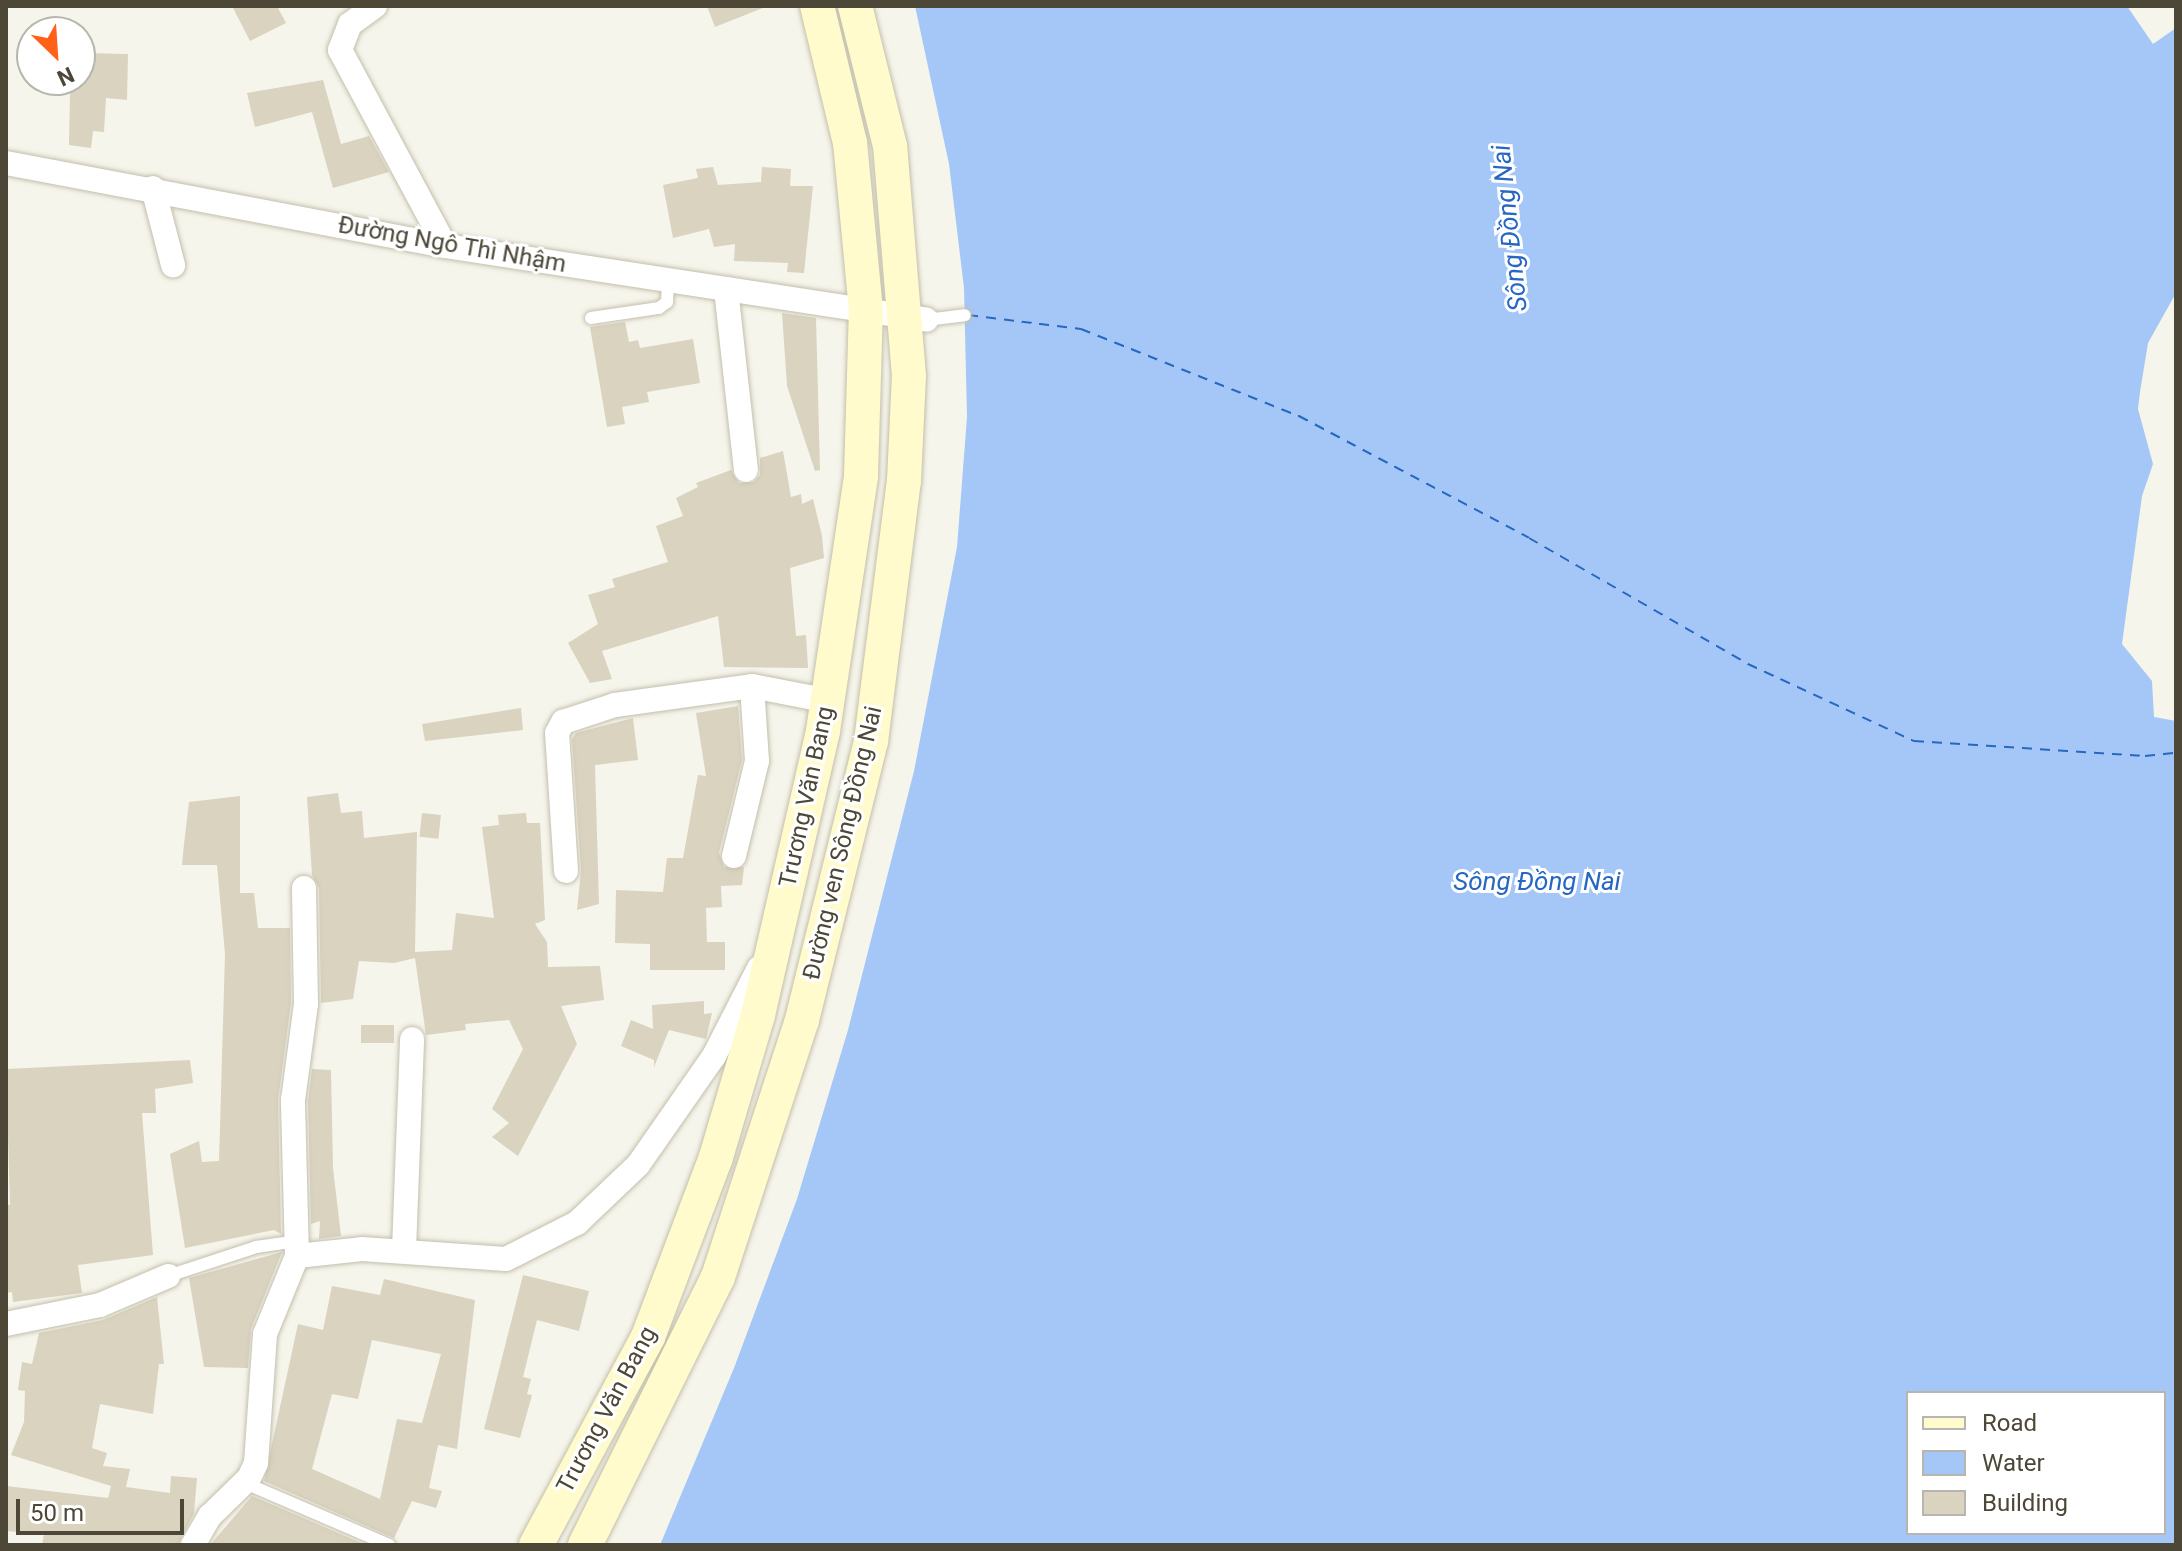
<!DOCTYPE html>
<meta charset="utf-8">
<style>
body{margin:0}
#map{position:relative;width:2182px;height:1551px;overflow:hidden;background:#f6f5eb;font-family:Roboto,sans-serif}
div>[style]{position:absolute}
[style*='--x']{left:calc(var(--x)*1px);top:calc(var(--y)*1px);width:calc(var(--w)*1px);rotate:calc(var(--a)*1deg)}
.water>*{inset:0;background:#a4c7f7}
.ferry>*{height:2px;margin-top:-1px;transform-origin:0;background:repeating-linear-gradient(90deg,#2667c2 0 10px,transparent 0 18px)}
.building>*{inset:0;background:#d9d3bf;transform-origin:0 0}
.roads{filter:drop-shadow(0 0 2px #c3bfac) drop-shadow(0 0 2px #c3bfac)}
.lane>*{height:12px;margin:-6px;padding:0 6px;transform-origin:6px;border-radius:6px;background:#fff}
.street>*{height:24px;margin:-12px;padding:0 12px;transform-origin:12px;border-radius:12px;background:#fff}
.secondary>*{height:34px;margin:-17px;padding:0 17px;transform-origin:17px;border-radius:17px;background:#fffbcc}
span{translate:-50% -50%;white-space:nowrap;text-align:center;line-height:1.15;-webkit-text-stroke:6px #fff;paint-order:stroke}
.street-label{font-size:24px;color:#4c4737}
.water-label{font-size:26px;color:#2667c2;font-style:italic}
.frame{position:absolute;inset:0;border:8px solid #4c4737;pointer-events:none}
.legend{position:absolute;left:1906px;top:1391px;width:260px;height:144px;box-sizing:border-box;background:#fff;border:2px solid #b7b5af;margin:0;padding:10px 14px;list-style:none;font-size:24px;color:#4c4737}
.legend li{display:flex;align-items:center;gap:16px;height:40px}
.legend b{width:40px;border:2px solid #b7b5af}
.north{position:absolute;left:16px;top:16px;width:80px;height:80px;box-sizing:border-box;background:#fff;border:2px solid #b7b5af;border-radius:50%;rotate:155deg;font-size:22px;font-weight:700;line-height:32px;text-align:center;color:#4c4737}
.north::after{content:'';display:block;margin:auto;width:28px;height:36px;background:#ff6119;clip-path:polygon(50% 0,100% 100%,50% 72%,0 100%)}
.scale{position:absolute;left:16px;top:1499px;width:168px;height:36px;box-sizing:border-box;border:4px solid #4c4737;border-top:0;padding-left:10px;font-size:24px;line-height:28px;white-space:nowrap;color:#4c4737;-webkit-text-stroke:6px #fff;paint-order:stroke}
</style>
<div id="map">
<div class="water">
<i style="clip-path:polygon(evenodd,915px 6px,2127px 6px,2153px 44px,2176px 28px,2176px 293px,2148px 343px,2140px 392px,2138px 409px,2153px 464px,2142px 496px,2122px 644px,2152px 681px,2154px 717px,2176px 721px,2176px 1545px,660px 1545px,734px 1368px,797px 1199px,848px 1030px,914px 771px,957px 547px,967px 417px,964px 288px,949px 164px,915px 6px,1908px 1393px,2164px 1393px,2164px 1533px,1908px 1533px,1908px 1393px)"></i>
</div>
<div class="ferry">
<i style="--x:968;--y:315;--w:114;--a:7.1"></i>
<i style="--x:1081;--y:329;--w:235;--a:21.8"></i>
<i style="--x:1299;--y:416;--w:260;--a:27.9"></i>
<i style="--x:1529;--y:538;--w:253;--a:29.9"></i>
<i style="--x:1748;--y:664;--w:183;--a:24.9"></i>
<i style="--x:1914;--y:741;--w:231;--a:3.7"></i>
<i style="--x:2145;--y:756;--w:31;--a:-6"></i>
</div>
<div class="building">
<i style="clip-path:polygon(232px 6px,277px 6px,286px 23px,250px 41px)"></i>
<i style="clip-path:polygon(707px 6px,765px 6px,765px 7px,715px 27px)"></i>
<i style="clip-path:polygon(80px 53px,128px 54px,127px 100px,106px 98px,104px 132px,93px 131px,91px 148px,69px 145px,70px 95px,72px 80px,80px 80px)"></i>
<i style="clip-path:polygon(323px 80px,341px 144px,369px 136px,389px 172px,333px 188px,312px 112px,255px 127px,247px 93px)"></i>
<i style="clip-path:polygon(713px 167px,718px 185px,761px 182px,762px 167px,791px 169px,790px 186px,813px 186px,804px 273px,787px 272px,788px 263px,734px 261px,735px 244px,714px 247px,709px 229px,673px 238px,663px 185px,698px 178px,696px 169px)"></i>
<i style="clip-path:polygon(782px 313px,816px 318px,820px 470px,815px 471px,787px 386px)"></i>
<i style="clip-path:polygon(625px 322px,629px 342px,638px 340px,640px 348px,693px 339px,700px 383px,647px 392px,649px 402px,622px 407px,625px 424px,607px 427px,590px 327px)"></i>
<i style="clip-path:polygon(783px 451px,791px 497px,801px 494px,802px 504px,813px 499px,822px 536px,824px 558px,790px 568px,796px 636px,806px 635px,808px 668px,724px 667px,718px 616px,602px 651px,612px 679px,590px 683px,568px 643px,598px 624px,588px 595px,615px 587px,612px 579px,668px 562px,656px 526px,683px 516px,676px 498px,698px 487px,696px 483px,731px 470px,739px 483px,754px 482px,760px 475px,760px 458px)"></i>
<i style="clip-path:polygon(738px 706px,742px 760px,719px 853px,724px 867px,744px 867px,742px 885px,721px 886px,722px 907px,706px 908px,707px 942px,725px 942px,725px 970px,650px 970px,650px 944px,615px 943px,616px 890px,663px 892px,667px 858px,683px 858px,698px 775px,706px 776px,696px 713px)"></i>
<i style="clip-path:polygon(521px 708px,523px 730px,425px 741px,422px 724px)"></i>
<i style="clip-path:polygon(633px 718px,638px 760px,595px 765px,599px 904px,577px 910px,581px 870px,572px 739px,576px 733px)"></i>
<i style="clip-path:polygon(338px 793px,341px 813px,362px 811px,364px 838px,417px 832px,415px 952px,452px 950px,456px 913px,494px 918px,482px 827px,499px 825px,498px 815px,526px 813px,527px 823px,540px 823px,545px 920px,535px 924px,547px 942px,548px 967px,600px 966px,604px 1000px,561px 1006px,577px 1044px,518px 1156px,492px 1137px,509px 1123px,492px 1109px,523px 1049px,509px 1020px,465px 1024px,466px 1030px,426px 1035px,415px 958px,394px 963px,359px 961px,353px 999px,321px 1003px,319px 888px,312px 875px,307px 797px)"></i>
<i style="clip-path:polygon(240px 796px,240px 893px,254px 893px,258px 928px,290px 928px,291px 1003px,278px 1100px,281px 1234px,274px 1230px,185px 1248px,170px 1154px,199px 1141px,202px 1162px,219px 1161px,225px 954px,217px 865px,182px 865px,184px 844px,189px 802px)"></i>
<i style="left:422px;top:813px;width:19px;height:24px;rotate:6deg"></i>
<i style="clip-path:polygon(704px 1001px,704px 1014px,712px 1013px,706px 1039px,669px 1030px,654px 1067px,654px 1060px,621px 1046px,631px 1020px,653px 1029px,652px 1005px)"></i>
<i style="left:361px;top:1025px;width:33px;height:18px"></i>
<i style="clip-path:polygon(190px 1060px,193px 1083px,155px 1089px,156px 1113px,142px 1113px,153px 1255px,78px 1265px,82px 1293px,13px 1302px,12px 1292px,6px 1293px,6px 1205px,10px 1205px,6px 1069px)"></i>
<i style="clip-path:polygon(312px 1069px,331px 1070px,333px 1168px,341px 1236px,319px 1239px,320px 1221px,311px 1224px,308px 1101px)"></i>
<i style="clip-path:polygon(282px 1252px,251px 1329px,248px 1368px,204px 1367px,189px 1278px)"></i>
<i style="clip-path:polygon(523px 1275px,589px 1291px,579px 1331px,537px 1320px,523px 1377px,531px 1379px,527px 1394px,532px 1395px,520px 1438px,484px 1429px)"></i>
<i style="clip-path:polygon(evenodd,384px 1279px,475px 1300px,457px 1449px,438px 1445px,429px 1488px,442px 1491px,436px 1508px,412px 1501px,394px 1538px,264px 1481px,298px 1324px,323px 1330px,332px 1286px,380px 1295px,384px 1279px,372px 1340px,441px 1354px,422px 1423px,397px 1419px,380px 1499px,312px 1469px,332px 1394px,358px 1399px,372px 1340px)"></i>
<i style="clip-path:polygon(157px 1297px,164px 1364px,159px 1364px,153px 1414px,100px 1404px,92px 1448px,107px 1453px,103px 1466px,130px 1469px,126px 1487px,170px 1493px,171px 1476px,197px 1478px,194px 1513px,178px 1545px,42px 1545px,44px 1534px,6px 1531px,6px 1486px,108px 1498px,111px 1486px,11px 1455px,24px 1422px,25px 1391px,18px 1390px,22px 1362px,32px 1364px,39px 1333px,103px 1320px)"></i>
<i style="clip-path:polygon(252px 1496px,366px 1545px,210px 1545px)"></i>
</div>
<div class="roads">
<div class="lane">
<i style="--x:591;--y:318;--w:69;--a:-8.4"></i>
<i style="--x:659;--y:308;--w:10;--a:-37"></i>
<i style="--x:667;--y:302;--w:20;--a:-87"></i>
<i style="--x:926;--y:320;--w:39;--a:-7"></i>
<i style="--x:168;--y:1276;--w:93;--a:-18.2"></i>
<i style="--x:256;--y:1247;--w:41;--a:-8.3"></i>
<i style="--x:245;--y:1483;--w:157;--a:23.3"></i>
</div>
<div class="street">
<i style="--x:375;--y:6;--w:31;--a:144"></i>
<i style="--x:350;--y:24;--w:28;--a:111"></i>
<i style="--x:340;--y:50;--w:222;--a:61.8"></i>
<i style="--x:6;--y:163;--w:447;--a:10.7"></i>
<i style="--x:445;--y:246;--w:487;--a:8.7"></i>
<i style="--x:153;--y:188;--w:80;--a:75.4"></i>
<i style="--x:726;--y:289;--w:182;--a:83.7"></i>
<i style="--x:734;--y:856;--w:98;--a:-76.4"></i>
<i style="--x:757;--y:761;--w:75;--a:-93.8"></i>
<i style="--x:566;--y:871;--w:138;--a:-93.7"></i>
<i style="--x:557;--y:733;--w:13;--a:-61"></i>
<i style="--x:563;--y:722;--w:55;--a:-18.1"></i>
<i style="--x:615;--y:705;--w:138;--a:-7.9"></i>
<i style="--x:752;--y:686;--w:78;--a:11"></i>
<i style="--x:404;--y:1250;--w:211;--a:-87.8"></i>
<i style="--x:297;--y:1256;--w:156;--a:-91.5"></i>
<i style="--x:293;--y:1100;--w:97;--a:-82.3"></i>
<i style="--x:306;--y:1004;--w:116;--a:-91"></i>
<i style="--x:6;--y:1324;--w:96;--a:-11.4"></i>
<i style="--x:100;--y:1305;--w:74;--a:-23.1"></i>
<i style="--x:193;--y:1545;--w:34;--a:-60"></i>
<i style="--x:210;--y:1516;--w:54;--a:-44.3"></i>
<i style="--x:249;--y:1478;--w:17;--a:-65"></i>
<i style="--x:256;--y:1463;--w:129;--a:-86"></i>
<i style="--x:265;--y:1334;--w:84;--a:-67.7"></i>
<i style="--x:297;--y:1256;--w:65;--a:-6.1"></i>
<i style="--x:362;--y:1249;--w:144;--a:4"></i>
<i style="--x:506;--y:1259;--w:80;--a:-26.9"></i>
<i style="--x:577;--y:1223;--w:84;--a:-43.6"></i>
<i style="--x:638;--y:1165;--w:133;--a:-55.1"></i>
<i style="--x:714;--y:1056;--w:99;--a:-62.9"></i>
</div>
<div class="secondary">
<i style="--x:536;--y:1545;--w:236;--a:-61.7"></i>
<i style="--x:648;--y:1337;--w:192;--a:-69.3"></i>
<i style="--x:716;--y:1157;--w:148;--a:-73.5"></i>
<i style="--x:758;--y:1015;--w:291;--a:-77.1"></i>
<i style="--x:823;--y:731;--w:258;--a:-81.5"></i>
<i style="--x:861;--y:476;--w:165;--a:-88.3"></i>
<i style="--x:866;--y:311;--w:169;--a:-95.4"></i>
<i style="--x:850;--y:143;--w:141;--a:-103.5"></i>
<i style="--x:585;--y:1545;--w:299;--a:-63.6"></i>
<i style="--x:718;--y:1277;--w:270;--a:-71.9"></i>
<i style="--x:802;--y:1020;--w:287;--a:-76.1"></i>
<i style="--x:871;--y:741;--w:262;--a:-82.8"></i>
<i style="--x:904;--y:481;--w:105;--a:-87.3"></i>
<i style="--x:909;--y:376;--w:231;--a:-94.7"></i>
<i style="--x:890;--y:146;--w:144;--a:-104"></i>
</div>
</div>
<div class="street-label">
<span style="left:452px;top:245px;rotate:10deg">Đường Ngô Thì Nhậm</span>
<span style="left:807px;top:797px;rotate:-78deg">Trương Văn Bang</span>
<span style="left:843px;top:843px;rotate:-77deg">Đường ven Sông Đồng Nai</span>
<span style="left:607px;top:1410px;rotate:-62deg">Trương Văn Bang</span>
</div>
<div class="water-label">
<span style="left:1510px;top:228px;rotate:-96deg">Sông Đồng Nai</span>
<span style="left:1537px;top:882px">Sông Đồng Nai</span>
</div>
<div class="frame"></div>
<ul class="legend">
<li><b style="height:10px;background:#fffbcc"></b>Road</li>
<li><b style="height:22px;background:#a4c7f7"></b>Water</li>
<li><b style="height:22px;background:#d9d3bf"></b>Building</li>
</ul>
<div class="north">N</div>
<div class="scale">50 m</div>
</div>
